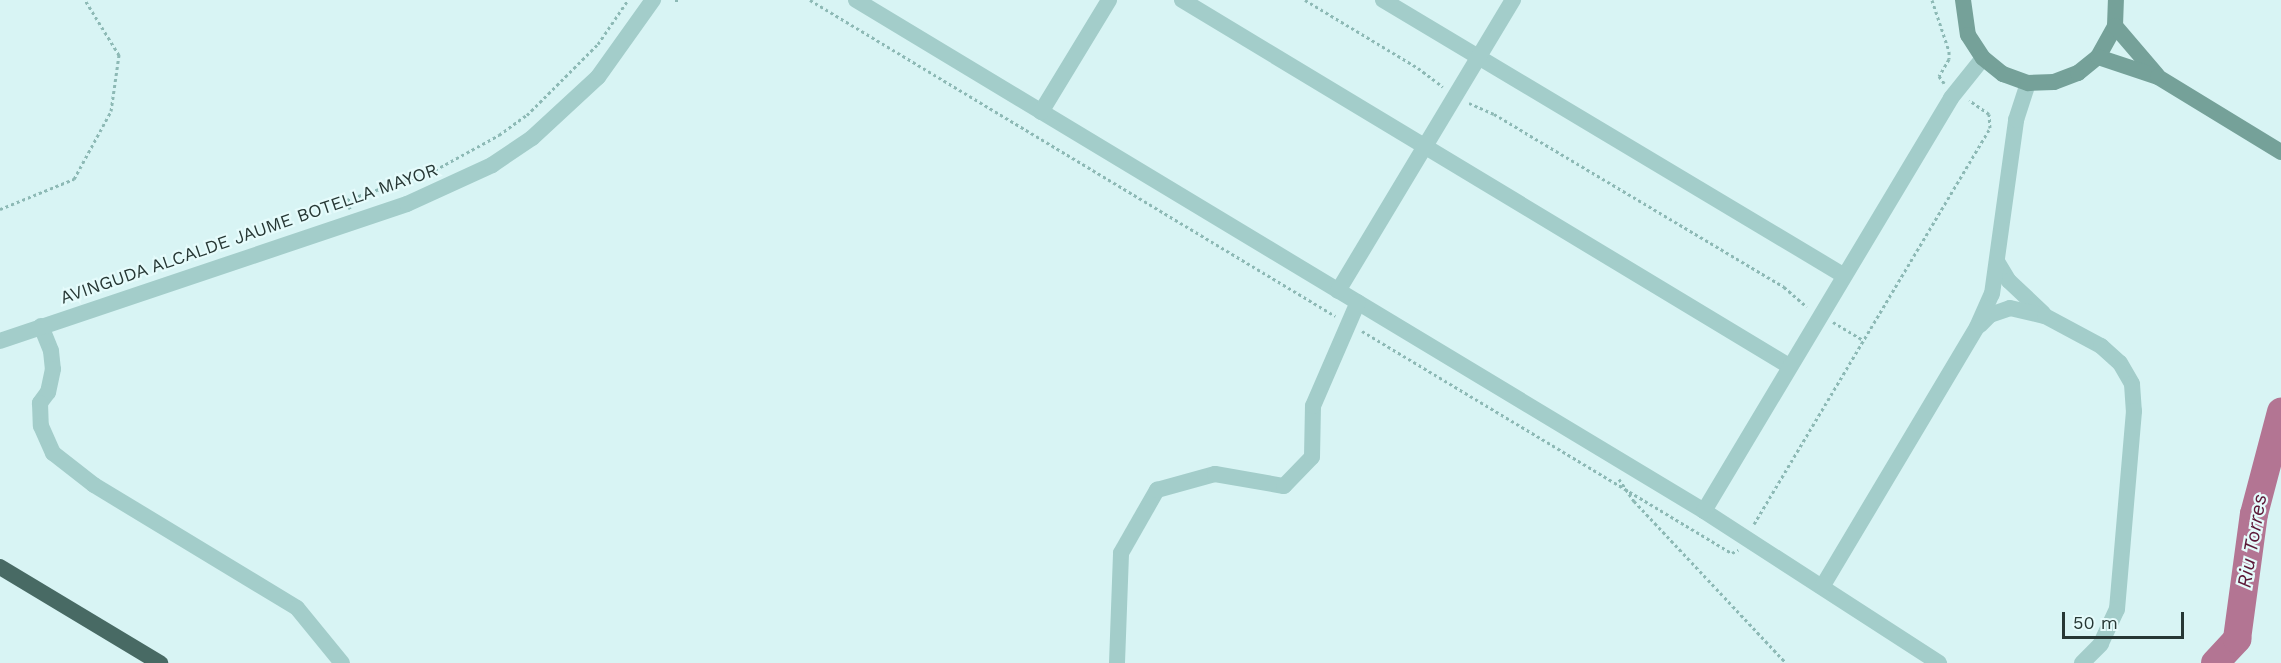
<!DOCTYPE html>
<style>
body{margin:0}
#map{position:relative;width:2281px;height:663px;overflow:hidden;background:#d8f4f4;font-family:"Work Sans",sans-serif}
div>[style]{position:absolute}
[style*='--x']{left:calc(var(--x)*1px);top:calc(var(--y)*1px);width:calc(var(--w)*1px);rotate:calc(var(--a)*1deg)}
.river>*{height:28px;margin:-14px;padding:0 14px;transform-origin:14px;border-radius:14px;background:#b37593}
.path>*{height:3px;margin-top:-1.5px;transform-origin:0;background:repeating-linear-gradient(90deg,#8db9b5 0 3px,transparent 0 6px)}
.minor>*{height:16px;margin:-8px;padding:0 8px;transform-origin:8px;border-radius:8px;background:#a3cdca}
.tertiary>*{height:16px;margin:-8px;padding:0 8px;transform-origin:8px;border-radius:8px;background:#a3cdca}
.secondary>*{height:16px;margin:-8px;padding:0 8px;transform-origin:8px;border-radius:8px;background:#75a199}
.trunk>*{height:16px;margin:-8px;padding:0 8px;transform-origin:8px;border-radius:8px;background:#486a64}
span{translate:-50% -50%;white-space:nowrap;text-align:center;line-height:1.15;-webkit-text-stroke:4.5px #e5fbfb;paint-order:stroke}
.street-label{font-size:18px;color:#263734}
.water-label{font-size:20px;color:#5c1837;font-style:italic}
.scale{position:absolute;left:2062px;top:612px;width:122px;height:27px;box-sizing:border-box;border:3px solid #263734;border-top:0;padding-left:8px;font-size:18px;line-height:21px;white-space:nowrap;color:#263734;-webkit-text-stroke:4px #e5fbfb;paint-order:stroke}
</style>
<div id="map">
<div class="river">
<i style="--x:2215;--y:663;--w:33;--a:-47"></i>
<i style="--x:2237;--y:639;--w:126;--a:-82.3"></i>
<i style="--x:2254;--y:514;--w:106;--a:-75.2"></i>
</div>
<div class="path">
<i style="--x:675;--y:0;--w:5;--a:0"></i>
<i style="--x:810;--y:0;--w:613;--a:31.04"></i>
<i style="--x:1305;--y:0;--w:132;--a:31"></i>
<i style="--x:1418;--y:68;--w:31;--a:37"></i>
<i style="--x:1932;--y:0;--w:54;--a:71.6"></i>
<i style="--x:1949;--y:51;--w:8;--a:90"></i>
<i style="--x:1949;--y:59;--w:20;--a:120"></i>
<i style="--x:1939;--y:76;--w:9;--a:54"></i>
<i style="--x:1469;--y:103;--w:27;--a:24"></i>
<i style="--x:1494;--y:114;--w:338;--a:30.8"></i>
<i style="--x:1784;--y:287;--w:30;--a:41"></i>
<i style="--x:0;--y:209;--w:80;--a:-22.1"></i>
<i style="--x:74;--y:179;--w:77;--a:-61.4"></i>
<i style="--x:111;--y:111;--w:57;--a:-81.9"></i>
<i style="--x:119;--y:55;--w:65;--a:-121.7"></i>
<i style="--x:350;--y:209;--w:9;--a:-108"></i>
<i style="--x:347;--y:200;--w:93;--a:-18.8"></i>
<i style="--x:435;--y:170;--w:73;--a:-28.7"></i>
<i style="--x:499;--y:135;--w:34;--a:-36"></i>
<i style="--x:527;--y:115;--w:100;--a:-45"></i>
<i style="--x:598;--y:44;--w:53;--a:-55.7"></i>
<i style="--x:1833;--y:322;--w:35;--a:31"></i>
<i style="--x:1362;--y:331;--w:431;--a:31"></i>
<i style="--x:1732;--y:553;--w:7;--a:-27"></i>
<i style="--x:1619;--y:479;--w:27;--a:56"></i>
<i style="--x:1634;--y:501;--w:222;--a:46.8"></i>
<i style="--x:1754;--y:524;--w:461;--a:-59.2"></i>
<i style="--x:1990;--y:128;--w:14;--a:-94"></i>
<i style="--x:1989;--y:114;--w:24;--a:-145"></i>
</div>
<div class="minor">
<i style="--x:856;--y:0;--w:990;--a:31.07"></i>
<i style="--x:1704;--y:511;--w:280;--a:32.9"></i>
<i style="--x:1182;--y:0;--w:709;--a:31.09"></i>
<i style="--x:1383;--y:0;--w:536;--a:30.87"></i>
<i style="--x:1041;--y:112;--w:131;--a:-58.7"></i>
<i style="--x:1998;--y:263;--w:21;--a:59"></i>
<i style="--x:2009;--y:281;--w:47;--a:43.3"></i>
<i style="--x:1338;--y:291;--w:340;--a:-59"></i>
<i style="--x:1980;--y:325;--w:14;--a:-45"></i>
<i style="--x:1990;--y:315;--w:21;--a:-19"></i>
<i style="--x:2010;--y:308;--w:36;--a:13"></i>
<i style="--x:2045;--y:316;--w:64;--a:28.2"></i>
<i style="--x:2101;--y:346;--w:25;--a:42"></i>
<i style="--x:2120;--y:363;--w:24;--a:60"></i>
<i style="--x:2132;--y:384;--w:27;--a:86"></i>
<i style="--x:2134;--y:411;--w:199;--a:94.9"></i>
<i style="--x:2117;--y:609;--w:38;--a:115"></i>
<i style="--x:2101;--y:644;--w:27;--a:135"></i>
<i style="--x:41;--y:326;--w:27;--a:68"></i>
<i style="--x:51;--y:351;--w:18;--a:84"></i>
<i style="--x:53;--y:369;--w:24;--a:102"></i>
<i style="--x:48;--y:392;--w:14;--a:126"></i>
<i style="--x:40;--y:403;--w:23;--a:88"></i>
<i style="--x:41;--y:426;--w:30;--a:66"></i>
<i style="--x:53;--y:453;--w:52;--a:38"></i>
<i style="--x:94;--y:485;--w:237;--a:31.2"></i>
<i style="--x:297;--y:608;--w:71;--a:50.7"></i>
<i style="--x:1704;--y:511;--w:481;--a:-59.1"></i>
<i style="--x:1951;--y:98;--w:51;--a:-51.3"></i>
<i style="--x:1822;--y:587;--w:303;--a:-59.2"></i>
<i style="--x:1977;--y:327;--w:36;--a:-66"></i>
<i style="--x:1992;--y:294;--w:176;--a:-82.1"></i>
<i style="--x:2016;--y:120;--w:39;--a:-72"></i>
<i style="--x:1117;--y:663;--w:110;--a:-87.9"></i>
<i style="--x:1121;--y:553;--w:73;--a:-60.3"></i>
<i style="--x:1157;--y:490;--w:60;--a:-15.4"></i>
<i style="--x:1215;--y:474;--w:70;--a:9.9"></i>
<i style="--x:1284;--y:486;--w:40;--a:-46"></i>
<i style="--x:1312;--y:457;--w:51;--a:-88.9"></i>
<i style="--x:1313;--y:406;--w:113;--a:-66.6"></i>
</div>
<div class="tertiary">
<i style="--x:0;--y:341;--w:429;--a:-18.6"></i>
<i style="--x:407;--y:204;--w:94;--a:-24.6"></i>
<i style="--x:492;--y:165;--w:48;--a:-34"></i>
<i style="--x:532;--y:138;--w:90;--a:-42.7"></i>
<i style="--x:598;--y:77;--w:95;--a:-54.5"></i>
</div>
<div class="secondary">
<i style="--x:1963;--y:0;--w:35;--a:82"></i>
<i style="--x:1968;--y:35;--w:27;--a:57"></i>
<i style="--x:1983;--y:58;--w:26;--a:39"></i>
<i style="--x:2003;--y:74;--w:27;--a:20"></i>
<i style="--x:2028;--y:83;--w:26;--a:-2"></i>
<i style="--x:2054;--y:82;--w:26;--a:-21"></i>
<i style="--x:2078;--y:73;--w:26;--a:-39"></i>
<i style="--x:2098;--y:57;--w:35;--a:-61"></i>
<i style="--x:2115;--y:26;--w:26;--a:-88"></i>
<i style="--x:2115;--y:26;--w:65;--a:49.4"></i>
<i style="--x:2098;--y:57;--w:63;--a:18.4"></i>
<i style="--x:2158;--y:77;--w:144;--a:31.4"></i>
</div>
<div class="trunk">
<i style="--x:0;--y:567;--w:187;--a:31"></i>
</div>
<div class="street-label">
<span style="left:249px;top:234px;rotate:-19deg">AVINGUDA ALCALDE JAUME BOTELLA MAYOR</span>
</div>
<div class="water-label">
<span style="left:2252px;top:541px;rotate:-80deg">Riu Torres</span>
</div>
<div class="scale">50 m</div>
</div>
